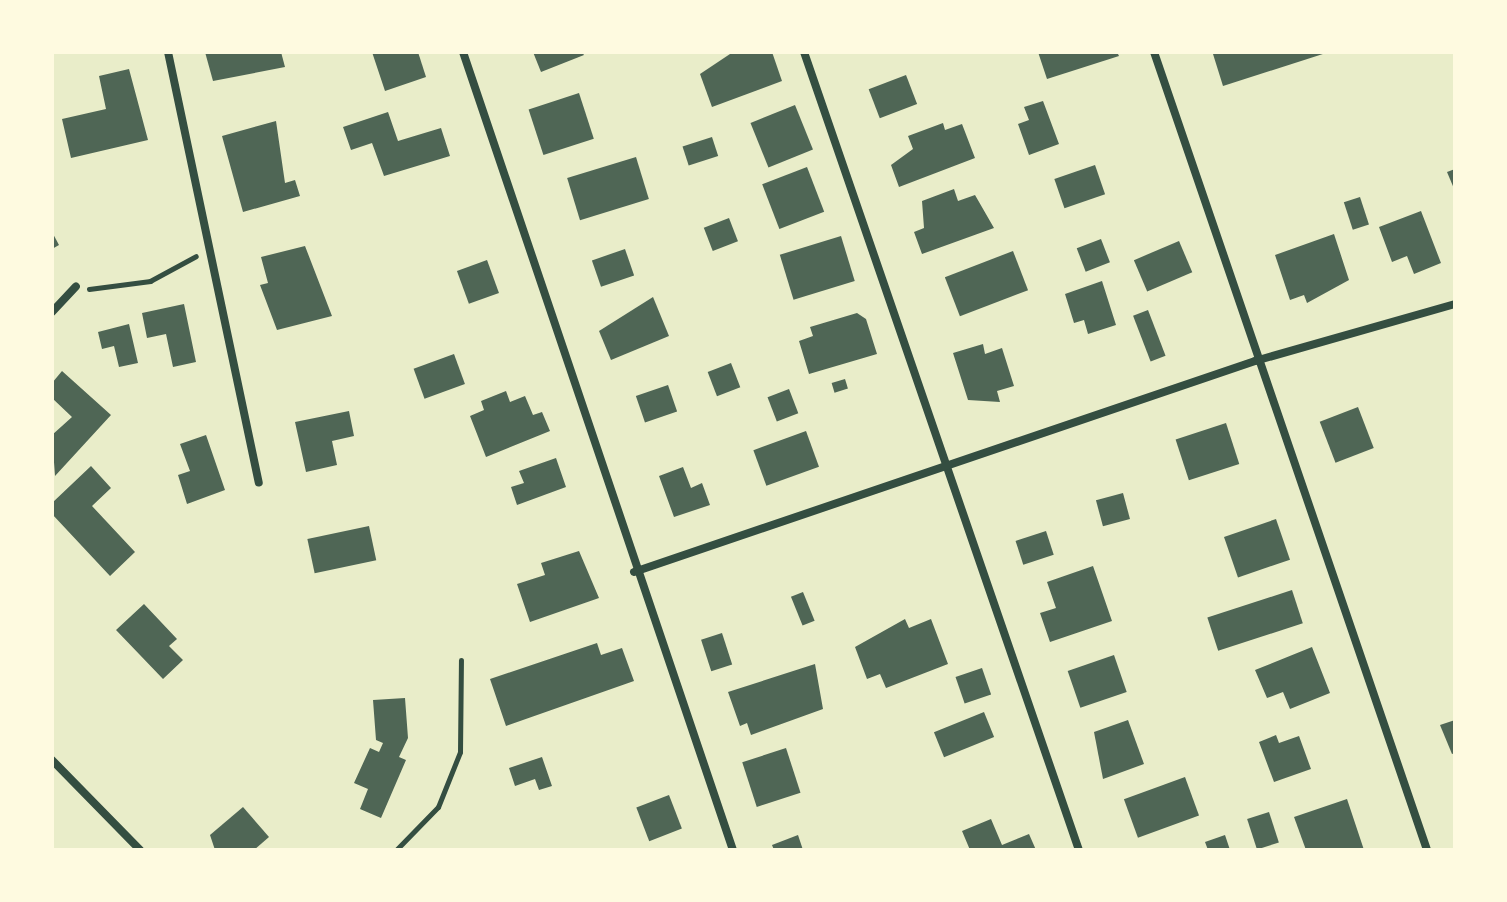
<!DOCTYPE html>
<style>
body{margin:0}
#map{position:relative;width:1507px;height:902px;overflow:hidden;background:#e9edc9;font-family:Overpass,sans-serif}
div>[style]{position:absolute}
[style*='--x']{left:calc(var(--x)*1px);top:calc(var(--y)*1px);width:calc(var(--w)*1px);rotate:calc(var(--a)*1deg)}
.building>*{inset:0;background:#4f6655;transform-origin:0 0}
.path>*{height:5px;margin:-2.5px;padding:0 2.5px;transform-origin:2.5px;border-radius:2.5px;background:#344e41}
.minor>*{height:8px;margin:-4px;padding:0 4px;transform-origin:4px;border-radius:4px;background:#344e41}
span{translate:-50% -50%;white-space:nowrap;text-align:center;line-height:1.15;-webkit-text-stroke:6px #fefae0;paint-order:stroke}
.frame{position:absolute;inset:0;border:54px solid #fefae0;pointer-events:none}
</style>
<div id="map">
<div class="building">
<i style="clip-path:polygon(205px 52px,281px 52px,285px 67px,213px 81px)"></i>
<i style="clip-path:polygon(372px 52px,418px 52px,426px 77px,385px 91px)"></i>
<i style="clip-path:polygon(533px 52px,582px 52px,584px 55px,541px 72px)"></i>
<i style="clip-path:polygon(733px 52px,772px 52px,782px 81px,712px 107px,700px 74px)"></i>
<i style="clip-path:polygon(1038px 52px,1117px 52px,1119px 56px,1047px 79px)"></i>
<i style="clip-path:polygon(1218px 52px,1325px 52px,1326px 53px,1223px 86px,1213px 54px)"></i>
<i style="clip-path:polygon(129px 69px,148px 140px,71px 158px,62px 119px,106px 109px,99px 76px)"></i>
<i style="left:906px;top:75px;width:31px;height:40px;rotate:69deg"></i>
<i style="left:579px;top:93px;width:48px;height:53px;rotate:72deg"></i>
<i style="clip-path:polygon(1043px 101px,1059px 144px,1029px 155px,1018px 124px,1029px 120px,1024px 107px)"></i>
<i style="left:795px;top:105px;width:48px;height:48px;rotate:68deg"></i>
<i style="clip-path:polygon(388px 112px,398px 141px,441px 128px,450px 156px,384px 176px,372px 143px,351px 150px,343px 127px)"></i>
<i style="clip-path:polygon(276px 121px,285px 183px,295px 180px,300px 196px,243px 212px,222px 136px)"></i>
<i style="clip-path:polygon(943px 123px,945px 130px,962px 124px,975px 158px,899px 187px,891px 165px,913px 149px,908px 136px)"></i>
<i style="left:712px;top:137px;width:20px;height:31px;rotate:72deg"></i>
<i style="left:636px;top:157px;width:44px;height:72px;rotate:73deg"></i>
<i style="left:1095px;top:165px;width:31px;height:43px;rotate:71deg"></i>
<i style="left:807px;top:167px;width:48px;height:48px;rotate:69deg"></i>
<i style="clip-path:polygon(1455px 169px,1455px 191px,1447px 172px)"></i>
<i style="clip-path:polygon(954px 189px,958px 201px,975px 195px,994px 228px,922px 254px,914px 232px,924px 228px,922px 201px)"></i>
<i style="left:1360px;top:197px;width:29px;height:17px;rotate:72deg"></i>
<i style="clip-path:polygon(1421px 211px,1441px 263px,1414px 274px,1407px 256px,1392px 262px,1379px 227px)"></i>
<i style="left:729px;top:218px;width:25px;height:27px;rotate:69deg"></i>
<i style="clip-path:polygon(52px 232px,59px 245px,52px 249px)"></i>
<i style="clip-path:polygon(1334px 234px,1349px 280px,1307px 303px,1304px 295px,1290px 300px,1275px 255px)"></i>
<i style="left:841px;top:236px;width:47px;height:64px;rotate:73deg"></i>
<i style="left:1101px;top:239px;width:25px;height:26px;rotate:69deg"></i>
<i style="left:1179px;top:241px;width:34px;height:49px;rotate:67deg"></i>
<i style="clip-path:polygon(305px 246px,332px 316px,277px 330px,260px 285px,268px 283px,261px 257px)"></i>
<i style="left:625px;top:249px;width:28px;height:35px;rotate:71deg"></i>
<i style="left:1013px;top:251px;width:42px;height:73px;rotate:69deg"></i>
<i style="left:487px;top:260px;width:35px;height:32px;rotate:70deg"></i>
<i style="clip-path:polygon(1102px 281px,1116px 325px,1088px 334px,1084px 320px,1074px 323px,1065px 294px)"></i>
<i style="clip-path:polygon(653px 297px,669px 336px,611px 360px,599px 331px)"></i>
<i style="clip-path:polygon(184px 304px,196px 362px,173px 367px,166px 334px,147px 338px,142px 313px)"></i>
<i style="left:1148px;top:310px;width:49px;height:16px;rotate:69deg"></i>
<i style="clip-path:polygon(857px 313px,866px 319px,877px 354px,809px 374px,799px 341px,813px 336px,810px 327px)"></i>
<i style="clip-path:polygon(129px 324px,138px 363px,119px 367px,114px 346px,102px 349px,98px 332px)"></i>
<i style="clip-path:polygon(983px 344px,985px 354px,1002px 348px,1014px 386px,997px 391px,1000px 402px,968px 400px,953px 353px)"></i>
<i style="left:454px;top:354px;width:32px;height:43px;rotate:70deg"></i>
<i style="left:731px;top:363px;width:26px;height:25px;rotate:69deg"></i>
<i style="clip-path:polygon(62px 371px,111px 415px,55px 476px,52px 435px,72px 417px,52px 398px,52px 383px)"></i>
<i style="left:845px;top:379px;width:10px;height:14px;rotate:73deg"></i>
<i style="left:668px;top:385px;width:28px;height:34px;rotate:71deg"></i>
<i style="left:789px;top:389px;width:26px;height:23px;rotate:69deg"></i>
<i style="clip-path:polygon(506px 391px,510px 402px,525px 396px,533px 415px,542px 412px,550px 431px,486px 457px,470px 416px,484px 410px,481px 401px)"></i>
<i style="left:1358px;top:407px;width:44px;height:41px;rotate:69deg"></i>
<i style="clip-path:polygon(349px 411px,354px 436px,332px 441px,337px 465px,306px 472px,295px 422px)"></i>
<i style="left:1226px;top:423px;width:43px;height:53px;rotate:72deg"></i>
<i style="left:806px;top:431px;width:38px;height:56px;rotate:70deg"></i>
<i style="clip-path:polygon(206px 435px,225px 490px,187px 504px,178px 475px,190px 471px,180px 444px)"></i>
<i style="clip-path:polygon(556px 458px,566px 487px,517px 505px,511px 487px,524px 483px,519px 471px)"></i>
<i style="clip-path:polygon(91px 466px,111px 488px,92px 506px,135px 552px,110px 576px,52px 514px,52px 503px)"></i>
<i style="clip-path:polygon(683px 467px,691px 488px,702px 483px,710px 505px,674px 517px,659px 476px)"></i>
<i style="left:1123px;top:493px;width:27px;height:28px;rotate:75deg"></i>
<i style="left:1276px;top:519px;width:43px;height:55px;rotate:71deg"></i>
<i style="left:369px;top:526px;width:35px;height:63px;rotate:78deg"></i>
<i style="left:1046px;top:531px;width:25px;height:32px;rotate:72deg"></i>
<i style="clip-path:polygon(579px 551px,599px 598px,530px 622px,517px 584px,545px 575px,541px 563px)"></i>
<i style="clip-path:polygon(1093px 566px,1112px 621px,1050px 642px,1040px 613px,1056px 608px,1047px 582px)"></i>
<i style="left:1292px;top:590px;width:35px;height:89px;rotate:72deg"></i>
<i style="left:803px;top:592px;width:31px;height:13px;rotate:68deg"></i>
<i style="clip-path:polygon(144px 604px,177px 639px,169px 646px,183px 660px,163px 679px,116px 630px)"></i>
<i style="clip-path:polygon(905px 619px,909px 628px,931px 619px,948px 664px,886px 688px,880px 674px,867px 679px,855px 647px)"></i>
<i style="left:722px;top:633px;width:33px;height:22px;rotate:72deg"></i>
<i style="clip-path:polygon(597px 643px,601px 655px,622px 648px,634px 681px,506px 726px,490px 679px)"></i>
<i style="clip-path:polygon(1312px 647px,1330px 693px,1290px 709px,1283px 692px,1267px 698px,1255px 670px)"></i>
<i style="left:1114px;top:655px;width:39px;height:49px;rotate:71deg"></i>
<i style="clip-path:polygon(815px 664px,823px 709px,751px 735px,747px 723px,740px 726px,728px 692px)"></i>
<i style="left:982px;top:668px;width:28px;height:28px;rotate:71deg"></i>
<i style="clip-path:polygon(405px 698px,408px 738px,399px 757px,406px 760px,381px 818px,360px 809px,368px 789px,354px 783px,370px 748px,379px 752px,383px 743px,376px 740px,373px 700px)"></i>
<i style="left:984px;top:712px;width:27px;height:54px;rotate:68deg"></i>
<i style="clip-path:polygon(1128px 720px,1144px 764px,1103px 779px,1094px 732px)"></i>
<i style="clip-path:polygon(1455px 720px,1455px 753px,1452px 754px,1440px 725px)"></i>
<i style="clip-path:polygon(1276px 735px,1279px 743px,1299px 736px,1311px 769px,1274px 782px,1259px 742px)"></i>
<i style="left:786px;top:748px;width:47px;height:46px;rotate:72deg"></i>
<i style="clip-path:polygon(542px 757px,552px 786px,539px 790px,535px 779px,515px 786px,509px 768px)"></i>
<i style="left:1185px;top:777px;width:41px;height:65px;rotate:70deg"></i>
<i style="left:669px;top:795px;width:36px;height:35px;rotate:69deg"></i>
<i style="clip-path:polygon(1347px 799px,1364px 850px,1306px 850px,1294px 817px)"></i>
<i style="clip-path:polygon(243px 807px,269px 837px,254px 850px,215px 850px,210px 835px)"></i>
<i style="left:1269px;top:812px;width:32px;height:23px;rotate:72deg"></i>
<i style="clip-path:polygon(991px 819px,1002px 845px,1029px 834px,1036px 850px,970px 850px,962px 831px)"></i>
<i style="clip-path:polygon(798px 835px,803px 850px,774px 850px,772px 845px)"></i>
<i style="clip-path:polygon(1225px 835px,1230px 850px,1208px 850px,1205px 842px)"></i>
</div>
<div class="path">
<i style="--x:89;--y:289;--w:62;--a:-7.5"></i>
<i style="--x:150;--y:281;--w:52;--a:-28.5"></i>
<i style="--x:396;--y:850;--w:60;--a:-45.7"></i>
<i style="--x:438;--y:807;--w:59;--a:-68.2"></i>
<i style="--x:460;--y:752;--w:92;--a:-89.4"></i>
</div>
<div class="minor">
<i style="--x:168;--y:52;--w:440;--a:78.1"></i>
<i style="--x:463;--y:52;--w:842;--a:71.31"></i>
<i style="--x:804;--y:52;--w:844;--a:70.99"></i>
<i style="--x:1154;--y:52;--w:843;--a:71.11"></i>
<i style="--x:52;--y:312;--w:35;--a:-47"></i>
<i style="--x:634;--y:572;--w:656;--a:-18.77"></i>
<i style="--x:1255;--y:361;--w:208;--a:-15.9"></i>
<i style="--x:52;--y:760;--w:126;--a:45.6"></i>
</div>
<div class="frame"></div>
</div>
